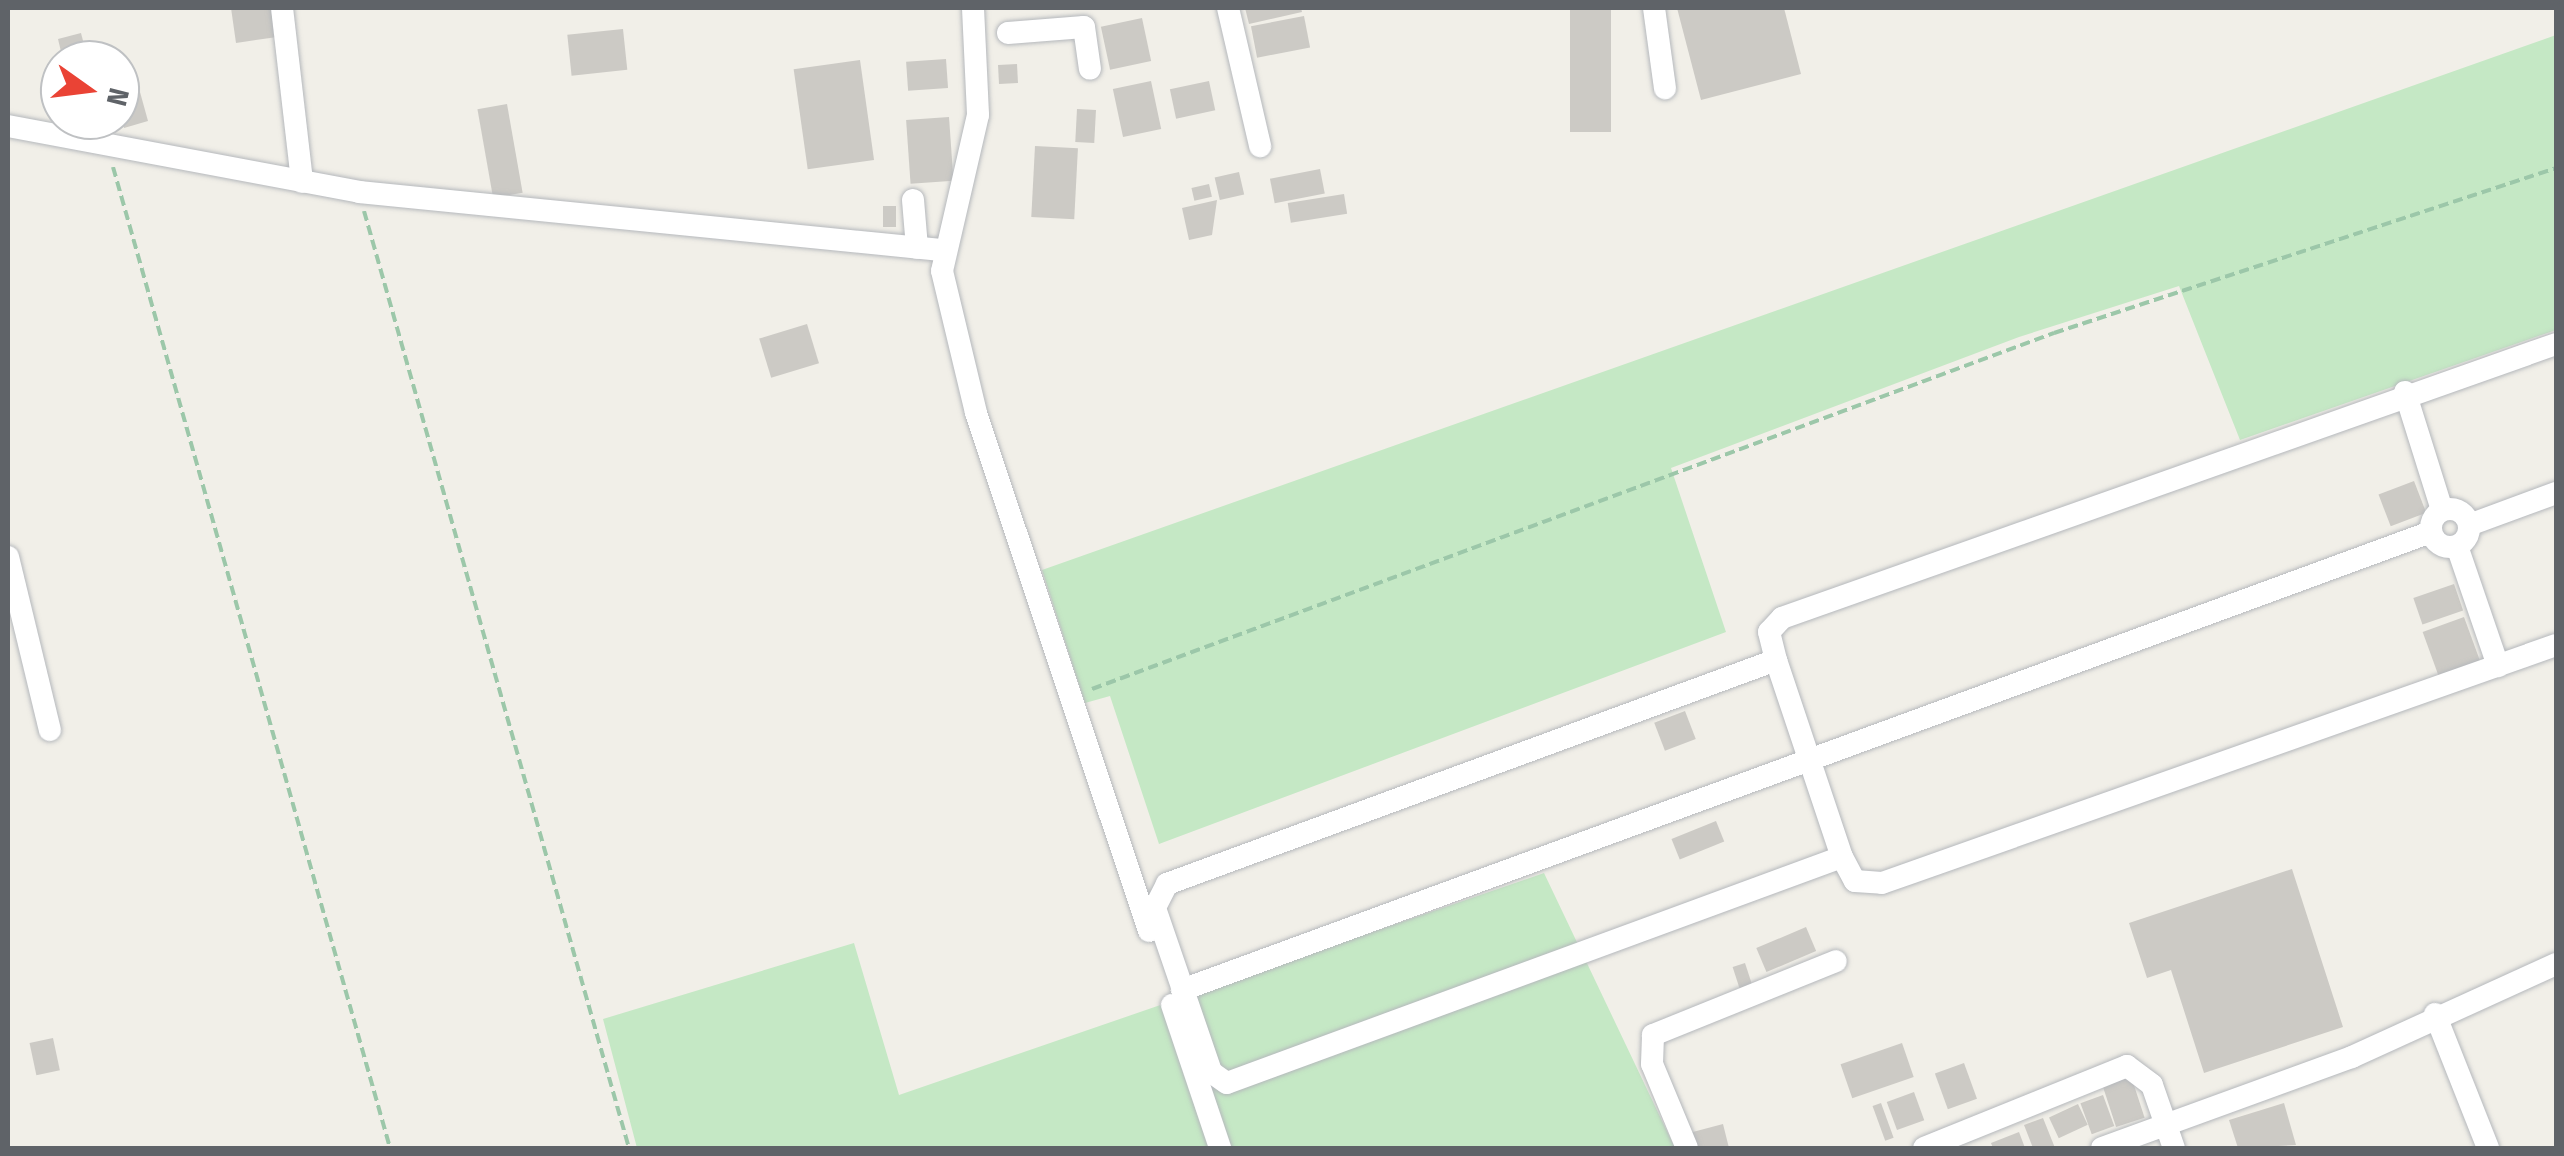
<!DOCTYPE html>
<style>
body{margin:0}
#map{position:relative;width:2564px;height:1156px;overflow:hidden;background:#f1efe8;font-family:"Fira Sans Condensed",sans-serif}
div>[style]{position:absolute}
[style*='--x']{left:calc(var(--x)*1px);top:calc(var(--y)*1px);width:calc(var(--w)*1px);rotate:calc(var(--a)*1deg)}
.green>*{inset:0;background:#c5e8c5}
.building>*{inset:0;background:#cccac5;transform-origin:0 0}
.path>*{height:4px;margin-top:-2px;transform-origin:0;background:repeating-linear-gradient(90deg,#9cc7a9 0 10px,transparent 0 15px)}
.roads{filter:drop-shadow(0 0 2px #b5b8bc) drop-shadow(0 0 2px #b5b8bc)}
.minor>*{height:22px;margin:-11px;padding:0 11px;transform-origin:11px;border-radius:11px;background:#fff}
.minor>.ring{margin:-11px;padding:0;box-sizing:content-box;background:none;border:22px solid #fff;border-radius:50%}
span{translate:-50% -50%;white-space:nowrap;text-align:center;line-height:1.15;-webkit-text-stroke:10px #fff;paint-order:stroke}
.frame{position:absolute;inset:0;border:10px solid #5f6368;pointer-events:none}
.north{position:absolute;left:40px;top:40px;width:100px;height:100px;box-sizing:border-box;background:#fff;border:2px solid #bfc1c3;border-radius:50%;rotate:104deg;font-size:28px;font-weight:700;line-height:40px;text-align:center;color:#5f6368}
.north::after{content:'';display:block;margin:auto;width:35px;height:45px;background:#ea4335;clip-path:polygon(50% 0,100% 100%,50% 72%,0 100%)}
</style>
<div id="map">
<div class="green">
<i style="clip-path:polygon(2556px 35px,2556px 330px,2240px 440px,2179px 286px,2019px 337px,1671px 468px,1726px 632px,1159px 844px,1110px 696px,1085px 703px,1042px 570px)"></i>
<i style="clip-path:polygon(1544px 873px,1675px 1148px,637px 1148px,603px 1019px,854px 943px,899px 1095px)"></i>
</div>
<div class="building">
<i style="clip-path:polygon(231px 8px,273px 8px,277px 37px,236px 43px)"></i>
<i style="clip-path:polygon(1245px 8px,1301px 8px,1302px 12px,1249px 24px)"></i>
<i style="left:1570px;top:8px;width:41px;height:124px"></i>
<i style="clip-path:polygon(1677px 8px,1784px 8px,1801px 74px,1701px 100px)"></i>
<i style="left:1304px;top:16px;width:32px;height:54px;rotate:79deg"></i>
<i style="left:1142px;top:18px;width:44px;height:42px;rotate:78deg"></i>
<i style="left:623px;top:29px;width:41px;height:56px;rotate:84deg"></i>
<i style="clip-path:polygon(81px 33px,88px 60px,63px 60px,58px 39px)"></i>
<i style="left:946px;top:59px;width:29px;height:40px;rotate:86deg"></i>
<i style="left:860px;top:60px;width:101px;height:67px;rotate:82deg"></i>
<i style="left:1017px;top:64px;width:19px;height:19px;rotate:87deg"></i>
<i style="left:1151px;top:81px;width:49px;height:39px;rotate:78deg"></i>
<i style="left:1209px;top:81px;width:30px;height:40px;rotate:78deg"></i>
<i style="clip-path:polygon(140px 92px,148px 121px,124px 128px,120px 97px)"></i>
<i style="left:507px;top:104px;width:90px;height:30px;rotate:80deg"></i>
<i style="left:1077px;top:109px;width:19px;height:33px;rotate:3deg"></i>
<i style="left:949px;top:117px;width:64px;height:43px;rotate:86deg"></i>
<i style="left:1035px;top:146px;width:43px;height:71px;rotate:3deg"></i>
<i style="left:1320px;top:169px;width:25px;height:51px;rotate:79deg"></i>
<i style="left:1239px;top:172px;width:23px;height:25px;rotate:77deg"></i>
<i style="left:1209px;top:184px;width:13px;height:18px;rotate:77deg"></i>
<i style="left:1344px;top:194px;width:20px;height:57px;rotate:81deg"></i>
<i style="clip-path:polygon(1217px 200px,1212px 235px,1189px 240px,1182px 208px)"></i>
<i style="left:883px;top:206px;width:13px;height:21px"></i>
<i style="left:807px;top:324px;width:41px;height:50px;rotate:73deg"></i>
<i style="left:2414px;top:481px;width:34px;height:38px;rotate:69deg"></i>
<i style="left:2454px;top:584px;width:28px;height:43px;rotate:71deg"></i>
<i style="left:2464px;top:617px;width:52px;height:44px;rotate:70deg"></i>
<i style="left:1685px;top:711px;width:30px;height:33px;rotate:69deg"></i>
<i style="left:1716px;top:821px;width:22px;height:48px;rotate:68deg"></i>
<i style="clip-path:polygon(2292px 869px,2343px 1027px,2204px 1073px,2171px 970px,2147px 978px,2129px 923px)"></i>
<i style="left:1806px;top:927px;width:26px;height:54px;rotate:67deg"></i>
<i style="left:1745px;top:963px;width:23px;height:13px;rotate:72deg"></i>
<i style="left:53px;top:1038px;width:33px;height:24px;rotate:78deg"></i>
<i style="left:1902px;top:1043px;width:36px;height:65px;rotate:71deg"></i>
<i style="left:1964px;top:1063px;width:38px;height:31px;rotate:70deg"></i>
<i style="left:2131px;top:1076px;width:44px;height:30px;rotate:72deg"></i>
<i style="left:1914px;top:1092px;width:30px;height:29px;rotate:70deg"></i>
<i style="left:2103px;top:1095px;width:33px;height:24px;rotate:70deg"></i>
<i style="left:1881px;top:1103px;width:37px;height:9px;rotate:70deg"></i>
<i style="clip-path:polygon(2284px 1103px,2296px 1145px,2238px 1148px,2229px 1120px)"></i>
<i style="left:2078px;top:1104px;width:23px;height:32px;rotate:65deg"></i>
<i style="clip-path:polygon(2043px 1118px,2055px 1148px,2033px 1148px,2024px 1125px)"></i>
<i style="clip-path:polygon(1723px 1124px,1729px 1148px,1692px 1148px,1689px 1133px)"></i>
<i style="clip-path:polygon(2019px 1132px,2025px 1148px,1993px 1148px,1991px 1143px)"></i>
</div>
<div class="path">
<i style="--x:113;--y:167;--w:1019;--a:74.23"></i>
<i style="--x:364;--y:211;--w:974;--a:74.21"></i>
<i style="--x:1092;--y:689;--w:1026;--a:-20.31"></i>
<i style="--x:2054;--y:333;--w:528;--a:-18.19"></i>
</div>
<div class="roads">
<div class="minor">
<i style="--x:282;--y:8;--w:175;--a:83.4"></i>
<i style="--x:973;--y:8;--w:107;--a:87.3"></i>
<i style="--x:978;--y:115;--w:160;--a:103"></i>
<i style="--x:942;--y:271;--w:146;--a:76.5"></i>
<i style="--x:976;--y:413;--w:546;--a:71.53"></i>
<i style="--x:1228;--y:8;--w:142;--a:76.9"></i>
<i style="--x:1654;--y:8;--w:81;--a:82.2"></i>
<i style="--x:1008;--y:33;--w:76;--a:-4.5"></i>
<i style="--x:1084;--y:27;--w:42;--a:81.9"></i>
<i style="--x:8;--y:126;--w:357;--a:10.6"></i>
<i style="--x:359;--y:192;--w:585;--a:5.69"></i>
<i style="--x:913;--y:200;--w:48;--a:85.2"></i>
<i style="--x:2556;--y:344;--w:821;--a:160.51"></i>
<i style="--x:1782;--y:618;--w:19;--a:133"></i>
<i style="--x:1769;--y:632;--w:29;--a:76"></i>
<i style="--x:1776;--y:660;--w:649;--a:159.81"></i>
<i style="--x:1167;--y:884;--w:27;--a:117"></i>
<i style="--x:1155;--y:908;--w:173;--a:71.1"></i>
<i style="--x:1211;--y:1072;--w:19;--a:35"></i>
<i style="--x:1227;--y:1083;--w:655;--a:-20.18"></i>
<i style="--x:1842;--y:857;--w:27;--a:62"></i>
<i style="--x:1855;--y:881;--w:27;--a:4"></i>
<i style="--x:1882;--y:883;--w:715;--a:-19.45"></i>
<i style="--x:2405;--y:392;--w:124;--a:72.6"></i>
<i class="ring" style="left:2431px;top:509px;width:16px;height:16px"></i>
<i style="--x:2469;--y:525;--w:93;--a:-20.2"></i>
<i style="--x:2457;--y:546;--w:127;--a:71.1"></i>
<i style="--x:8;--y:557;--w:178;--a:76.4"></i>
<i style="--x:1776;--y:660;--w:208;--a:71.5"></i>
<i style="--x:1182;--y:990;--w:1330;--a:-20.14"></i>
<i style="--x:1172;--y:1005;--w:151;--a:71.4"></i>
<i style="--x:2435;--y:1014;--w:144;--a:68.4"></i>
<i style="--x:1687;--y:1148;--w:91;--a:-112.6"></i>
<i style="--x:1652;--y:1064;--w:29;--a:-88"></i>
<i style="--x:1653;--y:1035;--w:197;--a:-22"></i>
<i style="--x:1924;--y:1148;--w:219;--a:-22"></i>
<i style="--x:2127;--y:1066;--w:31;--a:37"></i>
<i style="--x:2152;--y:1085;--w:67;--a:70.8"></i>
<i style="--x:2102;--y:1148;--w:266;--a:-20"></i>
<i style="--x:2352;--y:1057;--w:224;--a:-24.5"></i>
</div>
</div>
<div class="frame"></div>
<div class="north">N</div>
</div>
